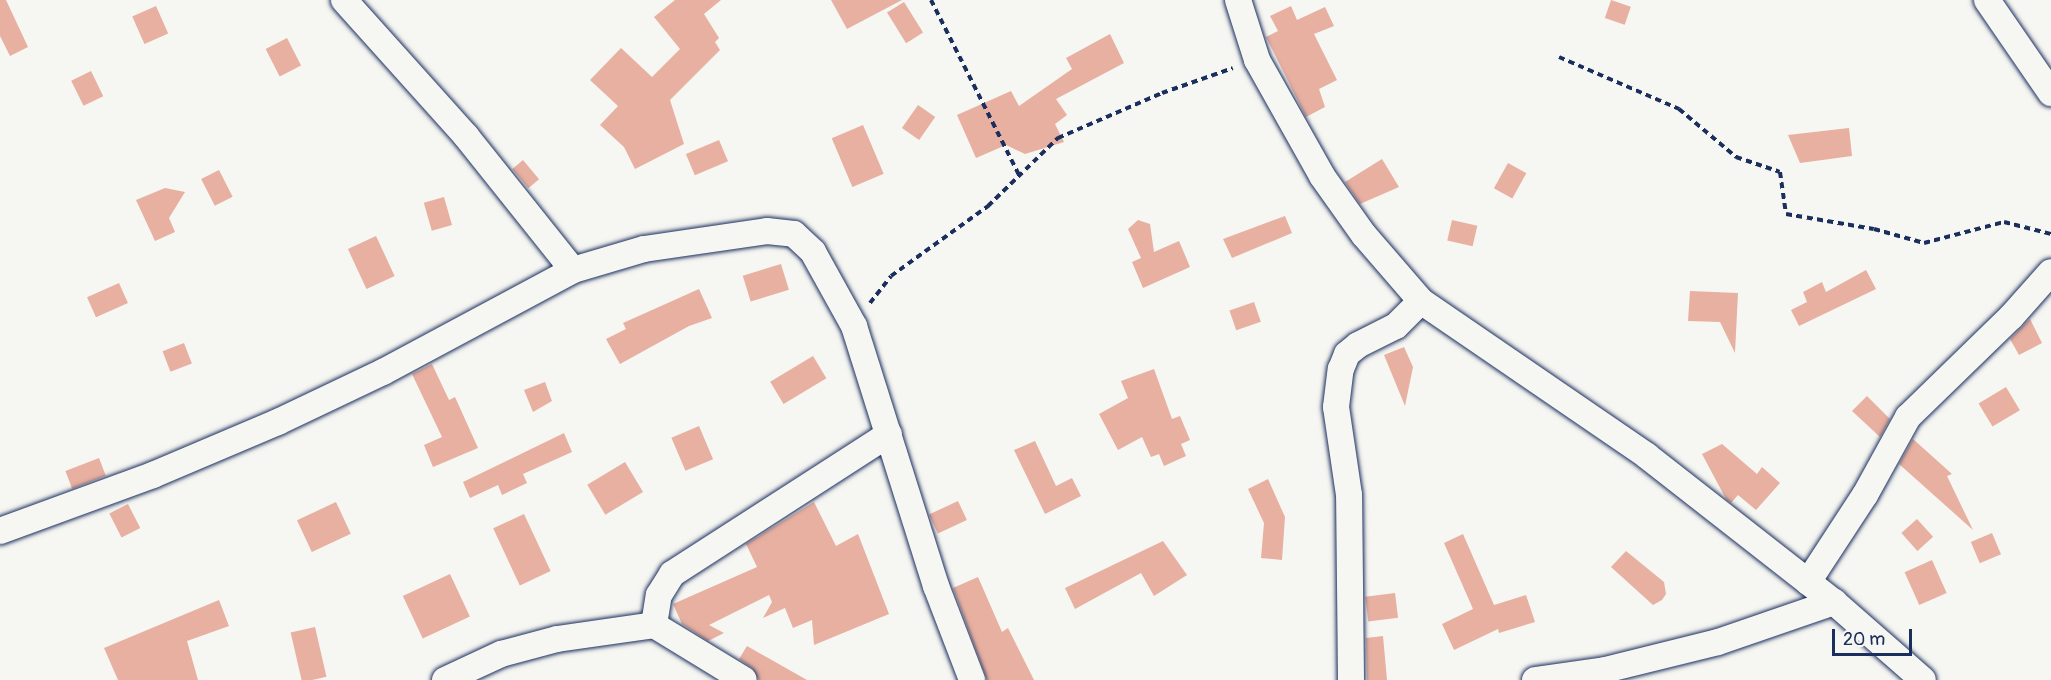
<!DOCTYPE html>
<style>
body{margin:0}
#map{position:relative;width:2051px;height:680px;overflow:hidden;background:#f6f6f2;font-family:Pangolin,sans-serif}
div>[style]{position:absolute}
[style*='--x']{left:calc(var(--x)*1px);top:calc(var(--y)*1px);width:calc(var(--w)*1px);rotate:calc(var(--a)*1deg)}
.building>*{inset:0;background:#e8b0a1;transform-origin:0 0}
.path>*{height:4px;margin-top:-2px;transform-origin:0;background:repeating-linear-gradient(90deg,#1b2f5e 0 6px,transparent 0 10.5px)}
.roads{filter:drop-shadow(0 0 2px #1b2f5e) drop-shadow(0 0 2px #1b2f5e)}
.minor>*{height:26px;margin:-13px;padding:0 13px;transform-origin:13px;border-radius:13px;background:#f6f6f2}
span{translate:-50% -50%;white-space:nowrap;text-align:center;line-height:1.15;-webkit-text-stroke:6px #f6f6f2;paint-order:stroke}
.scale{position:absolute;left:1832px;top:629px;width:80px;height:27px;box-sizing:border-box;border:3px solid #1b2f5e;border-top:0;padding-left:8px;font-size:18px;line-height:21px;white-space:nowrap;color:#1b2f5e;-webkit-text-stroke:4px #f6f6f2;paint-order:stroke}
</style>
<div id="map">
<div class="building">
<i style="clip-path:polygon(0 0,6px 0,28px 47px,10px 56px,0 36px)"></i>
<i style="clip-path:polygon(675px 0,721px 0,704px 14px,719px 38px,715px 42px,720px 50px,670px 100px,684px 144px,635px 169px,624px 147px,600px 125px,618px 106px,590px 80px,621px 48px,652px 77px,680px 49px,654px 17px)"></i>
<i style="clip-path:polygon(831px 0,902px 0,847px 29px)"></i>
<i style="left:1611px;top:0;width:21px;height:19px;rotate:19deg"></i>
<i style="left:904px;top:2px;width:36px;height:20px;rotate:58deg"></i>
<i style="left:156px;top:6px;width:30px;height:26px;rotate:66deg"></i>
<i style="clip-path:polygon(1291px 6px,1297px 20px,1325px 7px,1334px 26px,1314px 34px,1337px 80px,1319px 89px,1325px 107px,1306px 117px,1266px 37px,1278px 31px,1270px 16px)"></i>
<i style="clip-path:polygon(1110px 34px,1124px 63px,1056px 99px,1067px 115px,1055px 124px,1064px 142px,1025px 154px,1006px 145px,976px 158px,957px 115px,1011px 91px,1019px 106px,1072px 69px,1066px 58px)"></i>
<i style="left:287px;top:38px;width:31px;height:24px;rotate:63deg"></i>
<i style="left:91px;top:71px;width:28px;height:22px;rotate:64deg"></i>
<i style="left:918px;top:105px;width:21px;height:28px;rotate:35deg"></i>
<i style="left:863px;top:125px;width:53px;height:34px;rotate:67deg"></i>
<i style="clip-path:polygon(1849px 128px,1852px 156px,1800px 163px,1788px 135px)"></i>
<i style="left:719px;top:140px;width:23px;height:36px;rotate:67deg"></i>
<i style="clip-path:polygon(1382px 159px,1399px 187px,1360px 204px,1345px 182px)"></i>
<i style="left:523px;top:160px;width:25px;height:14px;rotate:50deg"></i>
<i style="left:1508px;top:163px;width:21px;height:29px;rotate:29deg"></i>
<i style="left:219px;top:170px;width:30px;height:20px;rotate:63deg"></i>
<i style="clip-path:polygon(165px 188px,185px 192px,169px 218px,175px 232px,155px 241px,136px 200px)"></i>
<i style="left:444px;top:197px;width:29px;height:21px;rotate:74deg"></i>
<i style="clip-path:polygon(1285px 216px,1292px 233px,1232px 258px,1223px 239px)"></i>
<i style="clip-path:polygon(1138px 220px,1150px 224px,1154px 252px,1179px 241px,1190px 267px,1143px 288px,1132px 262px,1141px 258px,1128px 229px)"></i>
<i style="left:1452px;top:220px;width:26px;height:21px;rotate:13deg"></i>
<i style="left:376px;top:236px;width:44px;height:31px;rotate:65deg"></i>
<i style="left:781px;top:264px;width:27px;height:40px;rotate:73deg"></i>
<i style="clip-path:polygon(1866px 270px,1876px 289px,1799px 326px,1791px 310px,1807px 302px,1803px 292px,1822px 282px,1826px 292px)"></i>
<i style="left:119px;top:283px;width:22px;height:35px;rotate:66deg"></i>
<i style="clip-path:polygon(699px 289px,712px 318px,689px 326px,620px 364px,606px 339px,626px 329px,623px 323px)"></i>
<i style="clip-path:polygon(1690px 291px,1738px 293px,1735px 353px,1720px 322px,1688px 321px)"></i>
<i style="left:1254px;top:302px;width:21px;height:26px;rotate:71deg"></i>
<i style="clip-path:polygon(2030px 319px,2042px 343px,2019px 355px,2010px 339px)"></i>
<i style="left:184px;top:343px;width:22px;height:23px;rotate:69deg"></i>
<i style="clip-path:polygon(1404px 347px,1413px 367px,1405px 406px,1384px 355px)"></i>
<i style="left:813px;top:356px;width:26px;height:50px;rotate:59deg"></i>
<i style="clip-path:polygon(432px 364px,449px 400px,455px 397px,478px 448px,433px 467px,424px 445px,442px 437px,412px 374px)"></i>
<i style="clip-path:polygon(1154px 369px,1172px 419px,1180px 416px,1190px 440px,1181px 444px,1186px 456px,1164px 466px,1159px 454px,1151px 457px,1142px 437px,1118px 450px,1099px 414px,1128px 398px,1121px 381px)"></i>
<i style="clip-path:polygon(545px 382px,552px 401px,533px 412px,524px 390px)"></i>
<i style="left:2006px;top:387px;width:27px;height:32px;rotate:59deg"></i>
<i style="clip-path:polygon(1867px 396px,1890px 419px,1880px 437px,1852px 411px)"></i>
<i style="left:699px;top:426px;width:36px;height:30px;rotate:67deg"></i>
<i style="clip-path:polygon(564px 433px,572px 452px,523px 474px,527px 483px,502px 495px,498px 485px,470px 498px,463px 482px)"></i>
<i style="clip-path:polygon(1913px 439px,1952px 474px,1947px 476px,1973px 530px,1899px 464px)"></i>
<i style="clip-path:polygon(1035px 441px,1056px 486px,1072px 478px,1081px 496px,1045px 514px,1014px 450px)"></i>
<i style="clip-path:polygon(1722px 444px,1757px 474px,1762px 467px,1780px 483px,1756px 510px,1738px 495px,1731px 503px,1726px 499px,1702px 454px)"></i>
<i style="left:99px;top:458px;width:19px;height:36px;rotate:69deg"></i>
<i style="left:625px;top:462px;width:35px;height:44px;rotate:59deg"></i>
<i style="clip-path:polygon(1268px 479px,1285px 517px,1282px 560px,1261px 558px,1264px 523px,1248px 489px)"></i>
<i style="left:958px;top:501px;width:21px;height:32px;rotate:65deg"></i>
<i style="left:336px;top:502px;width:35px;height:43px;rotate:65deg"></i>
<i style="clip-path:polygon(814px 502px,836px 546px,858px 534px,889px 614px,814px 645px,812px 620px,793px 628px,785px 608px,763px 618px,772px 602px,769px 595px,709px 625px,724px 633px,708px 641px,682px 624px,673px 604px,757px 567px,746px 544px)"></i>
<i style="left:128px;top:504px;width:27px;height:21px;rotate:63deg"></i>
<i style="left:524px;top:514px;width:63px;height:34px;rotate:65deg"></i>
<i style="left:1917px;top:519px;width:24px;height:21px;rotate:48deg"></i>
<i style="left:1992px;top:533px;width:23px;height:23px;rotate:67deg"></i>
<i style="clip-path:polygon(1463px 534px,1494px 605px,1526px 595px,1535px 622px,1499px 633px,1498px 629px,1454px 650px,1442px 624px,1473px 609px,1444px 543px)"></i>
<i style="clip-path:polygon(1163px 541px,1187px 575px,1154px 596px,1141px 573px,1075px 609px,1065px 588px)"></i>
<i style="clip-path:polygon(1626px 551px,1664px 582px,1666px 594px,1662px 600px,1653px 605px,1611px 567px)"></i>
<i style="left:1932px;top:560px;width:36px;height:30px;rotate:66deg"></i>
<i style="left:450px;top:574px;width:47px;height:52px;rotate:65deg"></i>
<i style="clip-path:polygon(978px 577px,1002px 632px,1008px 628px,1034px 680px,987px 680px,953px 588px)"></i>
<i style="left:1395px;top:593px;width:25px;height:30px;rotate:83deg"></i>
<i style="clip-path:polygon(219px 600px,229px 626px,187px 641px,198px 680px,118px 680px,104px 648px)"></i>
<i style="left:315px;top:627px;width:51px;height:25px;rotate:77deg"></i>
<i style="clip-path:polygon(1383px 636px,1387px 680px,1367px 680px,1366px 638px)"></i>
<i style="clip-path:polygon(747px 646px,807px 680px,759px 680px,752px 668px,739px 659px)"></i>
</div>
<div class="path">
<i style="--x:931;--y:0;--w:196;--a:63.3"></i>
<i style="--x:1559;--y:57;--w:131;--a:23.4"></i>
<i style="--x:1679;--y:109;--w:75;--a:40.1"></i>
<i style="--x:1736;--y:157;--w:46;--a:18.8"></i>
<i style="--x:1780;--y:172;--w:42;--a:81.9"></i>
<i style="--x:1786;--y:214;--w:89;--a:9.7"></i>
<i style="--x:1874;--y:229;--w:52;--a:15.6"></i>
<i style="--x:1924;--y:243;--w:83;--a:-14.7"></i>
<i style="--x:2004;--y:222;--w:49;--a:14.3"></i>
<i style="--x:870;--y:303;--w:34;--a:-52"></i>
<i style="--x:891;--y:276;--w:120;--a:-35.8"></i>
<i style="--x:988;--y:206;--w:98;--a:-44.2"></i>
<i style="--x:1058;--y:138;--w:113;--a:-23.4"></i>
<i style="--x:1162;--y:93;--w:75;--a:-19.4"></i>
</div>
<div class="roads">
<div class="minor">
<i style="--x:344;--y:0;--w:183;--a:48.1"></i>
<i style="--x:466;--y:136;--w:171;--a:51.4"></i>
<i style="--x:1238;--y:0;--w:63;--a:72.4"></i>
<i style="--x:1257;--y:60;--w:133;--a:60.7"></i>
<i style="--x:1322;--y:176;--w:72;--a:54.6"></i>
<i style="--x:1364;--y:235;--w:87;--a:49.2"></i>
<i style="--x:1421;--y:301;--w:274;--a:34.4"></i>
<i style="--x:1647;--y:456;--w:237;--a:38"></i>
<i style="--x:1834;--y:602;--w:118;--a:41.2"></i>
<i style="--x:1987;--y:0;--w:113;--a:55.5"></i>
<i style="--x:0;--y:531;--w:163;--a:-20.1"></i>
<i style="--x:153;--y:475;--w:136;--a:-23"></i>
<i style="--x:278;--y:422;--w:116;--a:-25.5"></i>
<i style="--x:383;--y:372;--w:216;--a:-28.2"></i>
<i style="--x:573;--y:270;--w:74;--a:-16.5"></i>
<i style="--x:644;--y:249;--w:124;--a:-8.3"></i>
<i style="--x:767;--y:231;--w:27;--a:6"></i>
<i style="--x:794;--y:234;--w:26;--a:43"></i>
<i style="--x:813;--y:252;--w:85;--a:61"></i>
<i style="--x:854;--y:326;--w:273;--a:72.5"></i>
<i style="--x:936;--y:586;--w:101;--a:69"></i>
<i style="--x:1808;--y:582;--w:104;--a:-56.8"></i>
<i style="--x:1865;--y:495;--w:89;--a:-61.1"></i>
<i style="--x:1908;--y:417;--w:144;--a:-44.2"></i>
<i style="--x:2011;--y:317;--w:60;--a:-48.4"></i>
<i style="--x:654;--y:625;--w:30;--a:-81"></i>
<i style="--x:659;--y:595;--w:25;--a:-58"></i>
<i style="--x:672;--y:574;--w:258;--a:-32.8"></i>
<i style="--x:445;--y:680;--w:62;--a:-24.9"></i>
<i style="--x:501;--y:654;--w:58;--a:-15"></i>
<i style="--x:557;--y:639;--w:98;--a:-8.2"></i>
<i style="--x:654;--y:625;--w:105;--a:31.4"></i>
<i style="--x:1351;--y:680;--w:185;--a:-90.6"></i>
<i style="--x:1349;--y:495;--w:89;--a:-98.4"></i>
<i style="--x:1336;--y:407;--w:38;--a:-83"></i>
<i style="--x:1341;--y:369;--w:16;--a:-68"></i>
<i style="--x:1347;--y:354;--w:14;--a:-39"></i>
<i style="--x:1358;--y:345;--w:42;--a:-26.6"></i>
<i style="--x:1396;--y:326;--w:35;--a:-45"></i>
<i style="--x:1535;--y:680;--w:71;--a:-8.1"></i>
<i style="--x:1605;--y:670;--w:116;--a:-13.9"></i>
<i style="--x:1718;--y:642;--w:123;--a:-19"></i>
</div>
</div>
<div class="scale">20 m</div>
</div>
